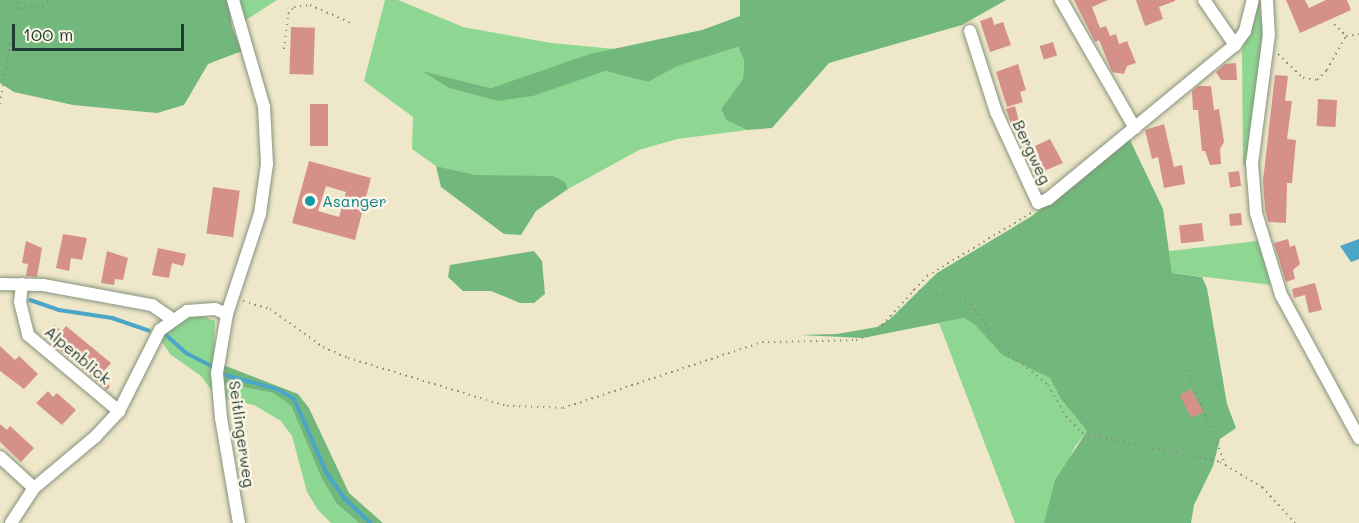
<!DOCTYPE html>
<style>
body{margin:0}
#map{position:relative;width:1359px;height:523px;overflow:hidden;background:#eee7c9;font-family:Mali,sans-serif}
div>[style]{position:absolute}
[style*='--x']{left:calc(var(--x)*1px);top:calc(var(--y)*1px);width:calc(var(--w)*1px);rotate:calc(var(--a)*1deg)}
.green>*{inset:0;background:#8ed792}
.forest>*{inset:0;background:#72b87c}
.water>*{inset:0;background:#4aa5c8}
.stream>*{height:4px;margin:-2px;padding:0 2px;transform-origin:2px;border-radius:2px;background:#4aa5c8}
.building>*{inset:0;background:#d6908a;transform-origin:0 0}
.path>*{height:2px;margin-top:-1px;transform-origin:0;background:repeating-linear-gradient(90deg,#86927e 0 1.5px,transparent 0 6px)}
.roads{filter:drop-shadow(0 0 2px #86927e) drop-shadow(0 0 2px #86927e)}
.street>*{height:12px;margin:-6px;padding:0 6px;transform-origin:6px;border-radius:6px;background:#fff}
.dots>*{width:16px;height:16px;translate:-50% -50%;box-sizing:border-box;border:3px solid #fcf5e5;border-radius:50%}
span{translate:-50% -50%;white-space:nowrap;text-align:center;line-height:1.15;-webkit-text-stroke:5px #fcf5e5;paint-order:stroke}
.street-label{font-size:16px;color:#1f3d34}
.culture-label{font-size:16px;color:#0d838f}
.left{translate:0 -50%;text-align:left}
.scale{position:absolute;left:12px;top:24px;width:172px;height:27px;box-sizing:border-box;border:3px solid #1f3d34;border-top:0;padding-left:8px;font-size:18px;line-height:21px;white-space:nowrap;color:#1f3d34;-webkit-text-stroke:4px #fcf5e5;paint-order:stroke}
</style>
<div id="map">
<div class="green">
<i style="clip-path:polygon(237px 0,277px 0,241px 23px)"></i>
<i style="clip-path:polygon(385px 0,398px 0,463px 27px,551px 43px,615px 49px,491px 88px,425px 72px,449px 88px,497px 101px,605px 71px,648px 82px,678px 66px,738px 47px,744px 60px,743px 79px,721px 109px,726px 120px,747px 130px,677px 139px,639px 150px,568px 189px,565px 182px,476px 175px,436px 166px,412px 149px,413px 117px,364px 81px)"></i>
<i style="clip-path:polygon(1259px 6px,1264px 34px,1248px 170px,1243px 164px,1242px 51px,1250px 19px)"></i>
<i style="clip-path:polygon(1258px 241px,1273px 285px,1172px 273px,1169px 251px)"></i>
<i style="clip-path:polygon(197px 314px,215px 321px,213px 392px,201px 376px,170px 354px,160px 339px,182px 318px)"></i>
<i style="clip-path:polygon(964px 318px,975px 325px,1002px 355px,1050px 378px,1060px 398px,1087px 431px,1074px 448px,1044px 523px,1015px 523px,939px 323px)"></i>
<i style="clip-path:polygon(223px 383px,273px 393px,291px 406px,322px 479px,336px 503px,359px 523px,331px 523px,318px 510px,307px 492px,292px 436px,281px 421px,254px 405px,223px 398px)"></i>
</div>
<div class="forest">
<i style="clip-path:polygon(0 0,228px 0,232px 27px,242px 51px,208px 64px,184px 105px,157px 113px,73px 105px,14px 92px,0 83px)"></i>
<i style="clip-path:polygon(740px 0,1006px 0,962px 25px,829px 63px,772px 128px,747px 130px,726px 120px,721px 109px,743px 79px,744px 60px,738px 47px,678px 66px,648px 82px,605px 71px,533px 96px,497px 101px,449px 88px,422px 71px,491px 88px,590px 54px,702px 30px,740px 16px)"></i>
<i style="clip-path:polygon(1129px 138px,1163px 209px,1172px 273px,1202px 277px,1207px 288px,1227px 404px,1236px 428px,1220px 439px,1213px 466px,1194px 505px,1191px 523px,1044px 523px,1055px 480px,1087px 431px,1060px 398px,1050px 378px,1002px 355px,975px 325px,964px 318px,863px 338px,800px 335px,837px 334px,877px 327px,889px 320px,937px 273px,1032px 216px)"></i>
<i style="clip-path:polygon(436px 166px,476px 175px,553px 176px,565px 182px,568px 189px,536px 211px,521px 235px,504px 234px,441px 187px)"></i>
<i style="clip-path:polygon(534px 251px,542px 261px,545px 294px,534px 303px,520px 303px,491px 291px,463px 291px,448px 277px,450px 265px)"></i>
<i style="clip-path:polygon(223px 365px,298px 394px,309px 408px,349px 493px,383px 523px,359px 523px,336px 503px,322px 479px,291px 406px,273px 393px,223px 383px)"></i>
</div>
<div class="water">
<i style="clip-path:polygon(1359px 239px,1359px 259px,1351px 262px,1340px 246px)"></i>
</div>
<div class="stream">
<i style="--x:30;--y:300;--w:31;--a:19"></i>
<i style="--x:59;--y:310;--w:54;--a:8.6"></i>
<i style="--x:112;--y:318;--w:39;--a:19"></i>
<i style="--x:166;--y:335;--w:27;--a:42"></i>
<i style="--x:186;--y:353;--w:29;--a:27"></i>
<i style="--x:225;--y:375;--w:54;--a:15.1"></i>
<i style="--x:277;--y:389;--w:20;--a:30"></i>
<i style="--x:294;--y:399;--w:80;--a:66.3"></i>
<i style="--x:326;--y:472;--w:33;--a:55"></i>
<i style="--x:345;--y:499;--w:35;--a:43"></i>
</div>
<div class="building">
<i style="clip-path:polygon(1074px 0,1108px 0,1092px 7px,1100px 28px,1106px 26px,1110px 36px,1116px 34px,1119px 44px,1127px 41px,1136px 63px,1127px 66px,1124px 74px,1112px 72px,1099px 40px,1095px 42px)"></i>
<i style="clip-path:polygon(1136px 0,1175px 0,1175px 1px,1159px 7px,1163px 19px,1145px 26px)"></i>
<i style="clip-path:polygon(1286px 0,1305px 0,1309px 8px,1326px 0,1347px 0,1351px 10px,1300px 33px)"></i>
<i style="clip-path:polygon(992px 17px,994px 25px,1003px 22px,1011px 45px,990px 52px,980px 21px)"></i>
<i style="left:291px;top:27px;width:24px;height:47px;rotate:2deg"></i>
<i style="left:1053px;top:42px;width:14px;height:14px;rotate:73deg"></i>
<i style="clip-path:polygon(1236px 63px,1237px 80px,1221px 80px,1216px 72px,1225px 64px)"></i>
<i style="clip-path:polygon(1018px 64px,1026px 90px,1020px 92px,1023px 102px,1007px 107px,996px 72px)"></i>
<i style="clip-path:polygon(1275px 75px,1288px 76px,1285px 101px,1292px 101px,1287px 139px,1296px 140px,1292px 183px,1287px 183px,1286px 223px,1268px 222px,1265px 208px,1263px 181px)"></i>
<i style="clip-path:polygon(1198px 86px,1211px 86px,1214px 110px,1219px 109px,1224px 142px,1220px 149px,1221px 164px,1210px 165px,1205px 151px,1202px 151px,1198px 110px,1193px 110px,1192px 91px)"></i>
<i style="left:1318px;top:99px;width:19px;height:27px;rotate:3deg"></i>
<i style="left:328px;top:104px;width:42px;height:18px;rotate:90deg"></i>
<i style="clip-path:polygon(1015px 106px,1019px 121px,1011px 123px,1006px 109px)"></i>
<i style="clip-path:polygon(1164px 124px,1174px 167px,1182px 165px,1185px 184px,1164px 188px,1158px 157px,1152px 159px,1145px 130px)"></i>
<i style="clip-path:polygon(1050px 139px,1063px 163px,1044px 171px,1035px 146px)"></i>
<i style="clip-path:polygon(evenodd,309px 161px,371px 178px,355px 240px,292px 223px,309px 161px,326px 186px,346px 192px,339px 217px,318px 211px,326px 186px)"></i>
<i style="left:1239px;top:171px;width:15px;height:11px;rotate:82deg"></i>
<i style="left:213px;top:187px;width:27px;height:47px;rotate:8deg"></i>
<i style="left:1241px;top:213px;width:12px;height:12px;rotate:85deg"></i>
<i style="left:1202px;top:223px;width:18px;height:23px;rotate:84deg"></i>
<i style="clip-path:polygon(63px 234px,87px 238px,82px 260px,71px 258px,69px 271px,56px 268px)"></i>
<i style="clip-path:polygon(1288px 239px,1290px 247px,1295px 245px,1300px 264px,1293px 270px,1295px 279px,1286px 282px,1274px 243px)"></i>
<i style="clip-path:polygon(26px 241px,42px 248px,37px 277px,26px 276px,28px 264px,22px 263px)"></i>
<i style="clip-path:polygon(158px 248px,186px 254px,183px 266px,172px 263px,169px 278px,152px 275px)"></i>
<i style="clip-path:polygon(107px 251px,128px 258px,123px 280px,115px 279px,114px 285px,101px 283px)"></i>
<i style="clip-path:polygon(1315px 283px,1322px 310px,1309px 313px,1305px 295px,1294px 298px,1292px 289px)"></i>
<i style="clip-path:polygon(54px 325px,62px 331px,66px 326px,111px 363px,104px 371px,109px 375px,104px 381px,110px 386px,107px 390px,52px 343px,54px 341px,47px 335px)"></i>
<i style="clip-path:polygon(0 346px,15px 360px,19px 356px,38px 374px,24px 389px,0 371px)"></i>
<i style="left:1191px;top:389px;width:26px;height:13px;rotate:62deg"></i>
<i style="clip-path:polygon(48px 391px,53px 397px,57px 393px,76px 410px,62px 425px,36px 403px)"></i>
<i style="clip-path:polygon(0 424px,7px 430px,10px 426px,34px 448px,21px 462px,0 442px)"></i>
</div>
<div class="path">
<i style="--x:19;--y:8;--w:23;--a:-5"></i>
<i style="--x:42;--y:6;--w:9;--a:-41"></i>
<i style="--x:1334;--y:24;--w:17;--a:45"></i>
<i style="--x:1346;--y:36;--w:13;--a:-9"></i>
<i style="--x:284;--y:49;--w:35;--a:-83"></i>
<i style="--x:288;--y:14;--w:9;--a:-49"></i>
<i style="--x:294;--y:7;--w:16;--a:-7"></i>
<i style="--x:310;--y:5;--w:45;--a:23.7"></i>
<i style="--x:1278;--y:54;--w:35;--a:44"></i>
<i style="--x:1303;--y:78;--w:14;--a:8"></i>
<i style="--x:1317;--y:80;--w:14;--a:-45"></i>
<i style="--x:1327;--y:70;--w:39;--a:-61"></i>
<i style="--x:0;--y:104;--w:106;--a:-80.2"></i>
<i style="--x:913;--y:290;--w:41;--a:8.3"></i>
<i style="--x:954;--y:296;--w:19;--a:25"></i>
<i style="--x:971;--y:304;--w:50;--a:55.7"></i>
<i style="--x:999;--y:345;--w:63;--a:39.2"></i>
<i style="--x:1048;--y:385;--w:36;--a:60"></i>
<i style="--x:1066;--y:416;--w:23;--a:47"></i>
<i style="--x:1082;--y:433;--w:141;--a:11.9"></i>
<i style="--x:1220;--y:462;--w:49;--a:30.8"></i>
<i style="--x:1262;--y:487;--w:49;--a:47.5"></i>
<i style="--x:243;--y:301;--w:28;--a:17"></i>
<i style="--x:270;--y:309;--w:65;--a:35.6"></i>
<i style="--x:323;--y:347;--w:27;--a:24"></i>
<i style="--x:348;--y:358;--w:166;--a:16.8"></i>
<i style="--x:507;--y:406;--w:56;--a:2"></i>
<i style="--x:563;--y:408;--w:210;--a:-18.3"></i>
<i style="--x:762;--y:342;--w:94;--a:-1.2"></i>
<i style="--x:856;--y:340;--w:19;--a:-18"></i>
<i style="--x:874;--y:334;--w:79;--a:-47.6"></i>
<i style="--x:927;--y:276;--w:122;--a:-31.2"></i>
<i style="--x:1187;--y:370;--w:104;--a:67.9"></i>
</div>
<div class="roads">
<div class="street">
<i style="--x:233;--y:0;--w:111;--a:73.8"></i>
<i style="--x:264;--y:107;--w:57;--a:87"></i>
<i style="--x:267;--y:164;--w:50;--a:98"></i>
<i style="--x:260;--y:214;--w:105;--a:108.3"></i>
<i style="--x:227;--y:314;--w:60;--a:99.6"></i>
<i style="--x:217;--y:373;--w:45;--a:84.9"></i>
<i style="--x:221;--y:418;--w:107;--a:80.3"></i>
<i style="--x:1061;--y:0;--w:148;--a:60"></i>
<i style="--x:1204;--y:0;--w:55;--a:55.4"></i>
<i style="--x:1267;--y:0;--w:34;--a:87"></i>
<i style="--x:1269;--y:34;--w:130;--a:97.5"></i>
<i style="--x:1252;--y:163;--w:50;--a:85.4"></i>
<i style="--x:1256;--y:213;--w:86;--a:73"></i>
<i style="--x:1281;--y:295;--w:163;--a:61.4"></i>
<i style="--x:970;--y:31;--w:85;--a:72.2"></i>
<i style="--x:996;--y:112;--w:100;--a:65.2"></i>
<i style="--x:1038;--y:203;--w:11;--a:-22"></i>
<i style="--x:1048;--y:199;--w:242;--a:-39.5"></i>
<i style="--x:1235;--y:45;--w:17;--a:-54"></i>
<i style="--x:1245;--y:31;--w:32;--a:-76"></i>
<i style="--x:0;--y:284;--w:43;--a:1.3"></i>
<i style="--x:43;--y:285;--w:111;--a:10.4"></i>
<i style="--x:152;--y:305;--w:24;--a:35"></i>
<i style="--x:22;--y:284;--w:18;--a:96"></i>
<i style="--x:20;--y:302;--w:34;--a:76"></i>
<i style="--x:28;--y:335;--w:119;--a:39.9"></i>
<i style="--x:0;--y:457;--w:46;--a:42.4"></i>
<i style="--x:11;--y:523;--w:42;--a:-56.7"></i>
<i style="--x:34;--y:488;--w:80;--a:-39.9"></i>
<i style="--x:95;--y:437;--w:35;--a:-47"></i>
<i style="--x:119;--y:411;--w:91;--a:-63.2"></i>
<i style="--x:160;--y:330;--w:33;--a:-35"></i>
<i style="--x:187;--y:311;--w:28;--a:-4"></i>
<i style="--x:215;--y:309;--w:13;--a:23"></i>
</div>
</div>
<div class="dots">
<i style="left:310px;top:201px;background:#0f9aa8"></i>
</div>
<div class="street-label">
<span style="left:1032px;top:152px;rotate:65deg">Bergweg</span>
<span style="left:78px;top:355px;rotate:40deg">Alpenblick</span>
<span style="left:242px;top:434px;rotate:82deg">Seitlingerweg</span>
</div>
<div class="culture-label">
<span class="left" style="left:322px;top:201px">Asanger</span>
</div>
<div class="scale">100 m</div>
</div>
